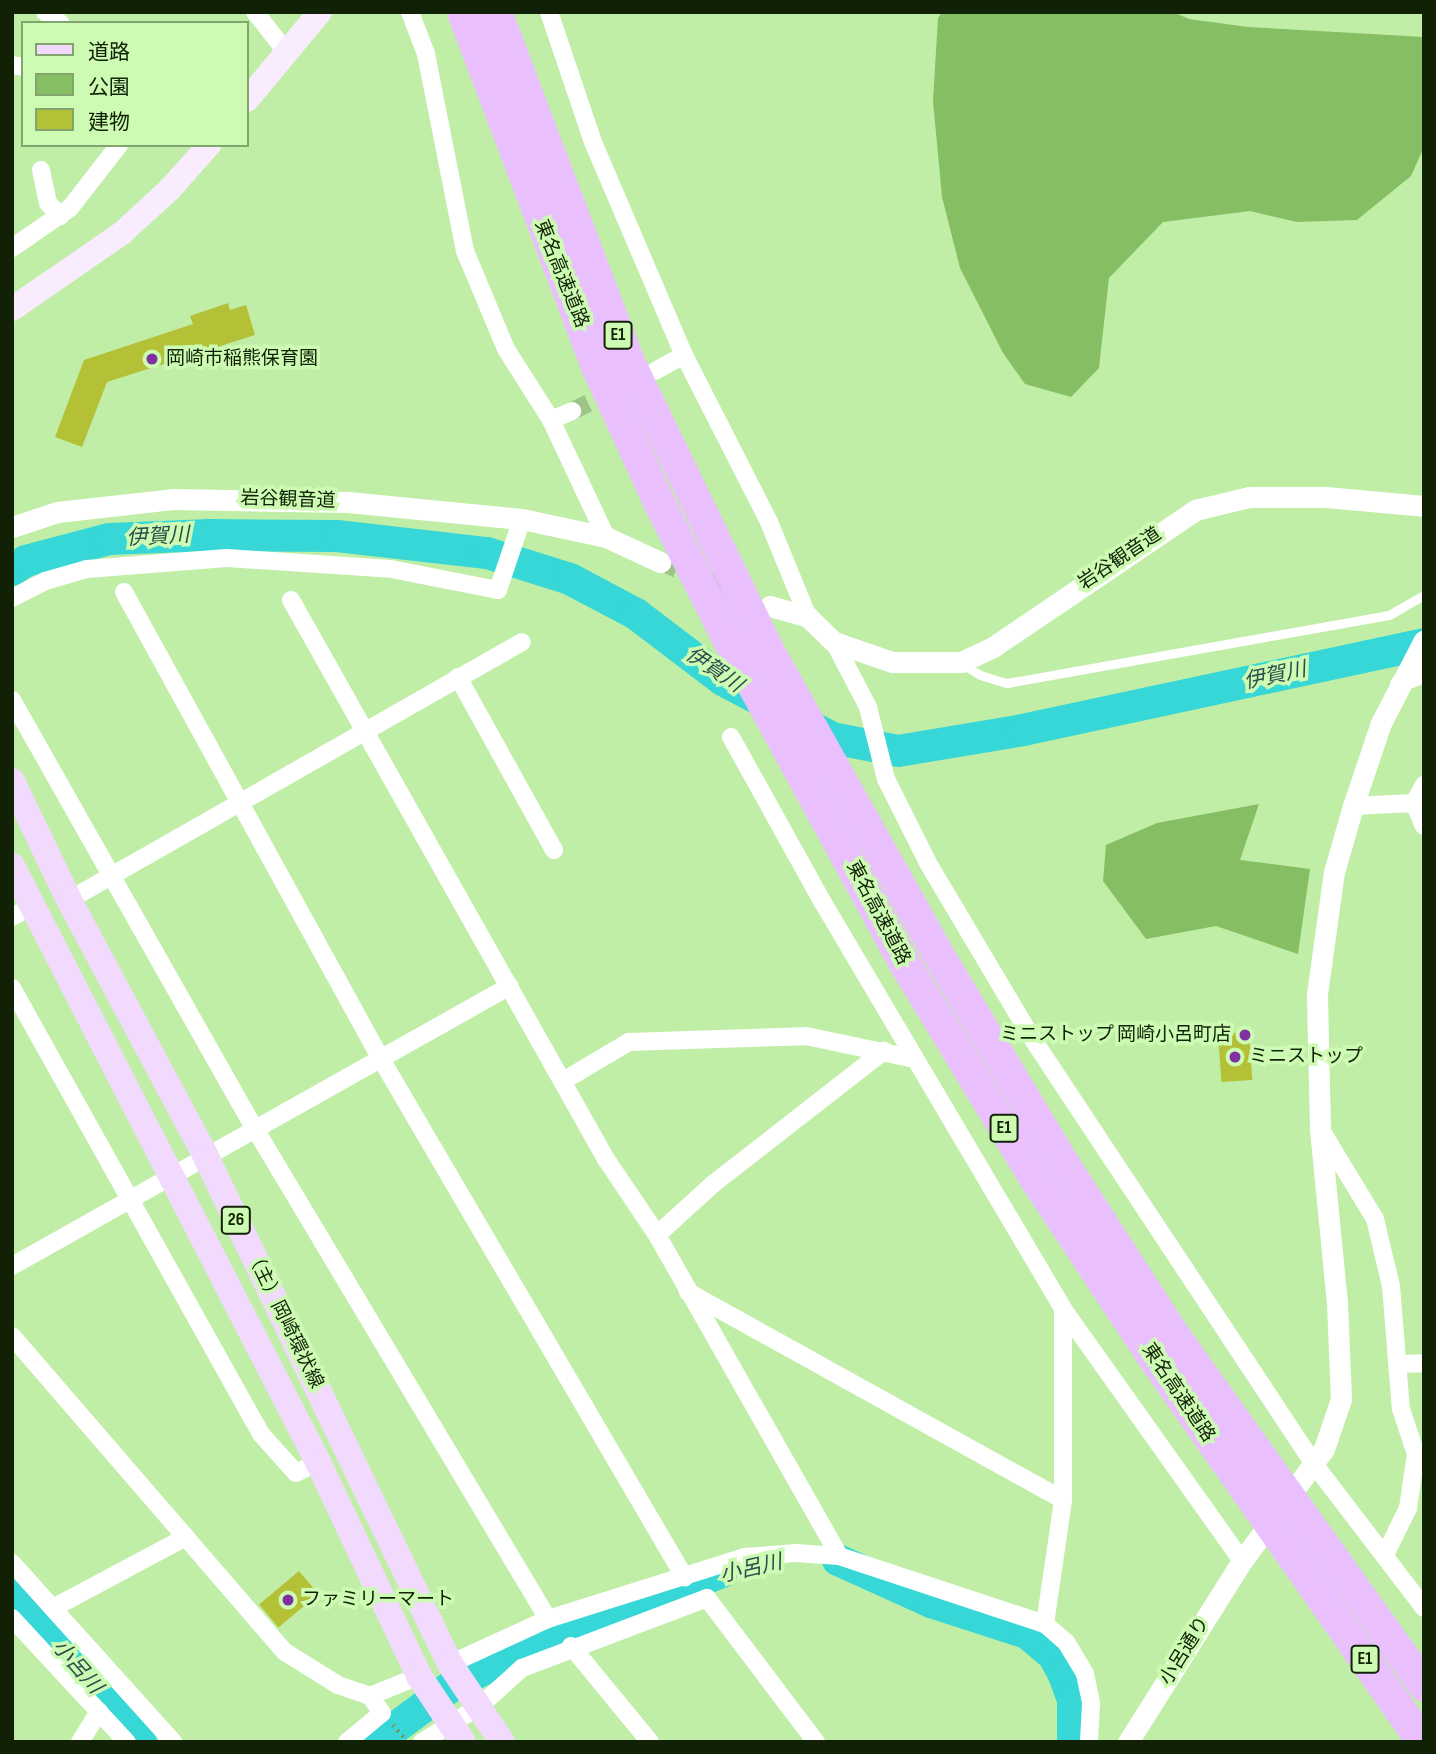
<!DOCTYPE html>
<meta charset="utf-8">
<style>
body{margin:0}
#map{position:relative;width:1436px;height:1754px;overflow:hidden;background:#c0eea7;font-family:"Sofia Sans Condensed","Noto Sans JP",sans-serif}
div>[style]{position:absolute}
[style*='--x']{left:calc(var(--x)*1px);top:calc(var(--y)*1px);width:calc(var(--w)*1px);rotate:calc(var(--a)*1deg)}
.green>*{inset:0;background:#86bf63}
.river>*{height:32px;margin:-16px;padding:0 16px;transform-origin:16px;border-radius:16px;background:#36d7d6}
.building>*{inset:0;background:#b4c136;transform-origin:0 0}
.minor-tunnel>*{height:18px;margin-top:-9px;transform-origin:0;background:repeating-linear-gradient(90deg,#9dc587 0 18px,transparent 0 27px)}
.path>*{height:3.5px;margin-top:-1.75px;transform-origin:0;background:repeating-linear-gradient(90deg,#759662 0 2px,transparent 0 7px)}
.service>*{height:9px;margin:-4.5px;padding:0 4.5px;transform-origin:4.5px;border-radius:4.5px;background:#fff}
.minor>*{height:18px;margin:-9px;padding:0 9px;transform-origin:9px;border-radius:9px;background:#fff}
.tertiary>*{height:21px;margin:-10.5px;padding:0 10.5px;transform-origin:10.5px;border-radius:10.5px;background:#fff}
.secondary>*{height:24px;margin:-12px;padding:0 12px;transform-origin:12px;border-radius:12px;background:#f8ecfe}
.primary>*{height:26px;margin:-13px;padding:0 13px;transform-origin:13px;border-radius:13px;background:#f2d9fe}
.motorway>*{height:32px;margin:-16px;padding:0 16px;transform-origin:16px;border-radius:16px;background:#e9c0fd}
.dots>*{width:19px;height:19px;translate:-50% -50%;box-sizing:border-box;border:4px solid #cdfbb3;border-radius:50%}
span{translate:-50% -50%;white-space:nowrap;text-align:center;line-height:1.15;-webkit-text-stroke:7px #cdfbb3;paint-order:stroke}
.shield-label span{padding:2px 5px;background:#cdfbb3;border:2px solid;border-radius:5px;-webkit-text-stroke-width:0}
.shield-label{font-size:18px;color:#112106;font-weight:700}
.street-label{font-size:19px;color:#112106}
.poi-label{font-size:19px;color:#112106}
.left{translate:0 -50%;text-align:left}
.right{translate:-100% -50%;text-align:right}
.water-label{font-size:21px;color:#2d4d4c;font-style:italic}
.frame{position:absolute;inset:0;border:14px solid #112106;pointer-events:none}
.legend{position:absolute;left:21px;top:21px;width:228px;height:126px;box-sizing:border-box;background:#cdfbb3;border:2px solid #82a46e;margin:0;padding:9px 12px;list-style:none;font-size:21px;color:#112106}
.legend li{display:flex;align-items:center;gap:14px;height:35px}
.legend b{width:35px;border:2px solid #82a46e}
</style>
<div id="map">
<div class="green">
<i style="clip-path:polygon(942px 12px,1173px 12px,1189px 19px,1248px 27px,1424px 37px,1424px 147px,1411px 176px,1357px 220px,1297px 222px,1250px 211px,1163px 222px,1109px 278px,1099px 368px,1071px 397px,1025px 384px,1003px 353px,960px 268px,942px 197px,933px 101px,938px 18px)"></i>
<i style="clip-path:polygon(1259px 804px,1240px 860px,1310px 869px,1298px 954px,1216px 926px,1146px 939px,1103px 881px,1106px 845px,1157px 823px)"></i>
</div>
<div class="river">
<i style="--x:12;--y:570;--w:17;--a:-33"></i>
<i style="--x:26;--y:561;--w:86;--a:-14.8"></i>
<i style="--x:109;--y:539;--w:101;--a:-2.3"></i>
<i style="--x:210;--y:535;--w:127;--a:0.5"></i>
<i style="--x:337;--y:536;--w:151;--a:6.5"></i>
<i style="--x:487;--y:553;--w:87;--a:17.4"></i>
<i style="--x:570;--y:579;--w:75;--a:27.9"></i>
<i style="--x:636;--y:614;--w:109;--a:37.2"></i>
<i style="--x:723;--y:680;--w:123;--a:28"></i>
<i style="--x:832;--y:738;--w:67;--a:11.1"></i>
<i style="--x:898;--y:751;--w:127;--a:-9.5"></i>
<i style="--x:1023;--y:730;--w:410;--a:-12.1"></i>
<i style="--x:838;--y:1560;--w:102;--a:24.3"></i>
<i style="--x:931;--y:1602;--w:101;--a:17.9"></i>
<i style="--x:1027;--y:1633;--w:35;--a:40"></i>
<i style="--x:1054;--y:1656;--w:21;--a:62"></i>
<i style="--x:1064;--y:1675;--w:27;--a:70"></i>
<i style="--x:1073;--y:1700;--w:42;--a:90"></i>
<i style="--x:12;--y:1593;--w:197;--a:49.1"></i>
<i style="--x:376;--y:1742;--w:91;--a:-36.5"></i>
<i style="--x:449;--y:1688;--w:84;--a:-28.4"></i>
<i style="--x:523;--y:1648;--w:213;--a:-20.9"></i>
</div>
<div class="building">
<i style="clip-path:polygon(228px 303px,230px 310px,246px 305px,255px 335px,107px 382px,82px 447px,55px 437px,84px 360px,193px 324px,190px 316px)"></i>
<i style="left:1249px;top:1032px;width:48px;height:31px;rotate:86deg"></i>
<i style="left:299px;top:1571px;width:30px;height:52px;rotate:50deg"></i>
</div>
<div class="minor-tunnel">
<i style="--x:572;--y:411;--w:49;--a:-25.5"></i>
<i style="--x:660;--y:562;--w:87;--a:21.6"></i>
</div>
<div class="path">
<i style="--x:393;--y:1725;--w:20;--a:49"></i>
</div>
<div class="service">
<i style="--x:962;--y:664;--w:21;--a:31"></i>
<i style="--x:980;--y:675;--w:28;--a:17"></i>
<i style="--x:1007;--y:683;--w:388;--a:-10.1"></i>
<i style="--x:1389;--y:615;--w:40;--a:-29.7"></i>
</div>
<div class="minor">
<i style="--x:45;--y:12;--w:19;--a:36"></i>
<i style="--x:255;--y:12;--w:52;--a:52"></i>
<i style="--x:410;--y:12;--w:45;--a:69.1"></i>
<i style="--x:426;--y:54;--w:201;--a:78.8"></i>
<i style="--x:465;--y:251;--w:106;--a:67.3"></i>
<i style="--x:506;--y:349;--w:84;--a:57.6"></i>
<i style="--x:551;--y:420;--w:129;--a:64.8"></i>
<i style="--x:549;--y:12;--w:137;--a:71.3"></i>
<i style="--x:593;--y:142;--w:232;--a:66.9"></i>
<i style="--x:684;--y:355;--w:187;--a:63"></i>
<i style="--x:769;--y:522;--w:103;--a:67.7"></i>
<i style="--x:12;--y:65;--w:11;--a:10"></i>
<i style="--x:41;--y:170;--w:34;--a:78"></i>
<i style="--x:48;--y:203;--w:18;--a:47"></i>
<i style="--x:12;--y:248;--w:70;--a:-34.6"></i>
<i style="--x:70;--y:208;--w:80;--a:-52.1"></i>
<i style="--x:655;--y:371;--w:33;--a:-29"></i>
<i style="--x:551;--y:420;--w:23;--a:-23"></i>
<i style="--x:124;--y:592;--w:533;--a:61.18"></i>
<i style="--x:381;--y:1059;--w:601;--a:59.64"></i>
<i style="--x:12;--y:598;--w:37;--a:-27"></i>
<i style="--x:45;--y:581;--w:44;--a:-15.9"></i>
<i style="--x:87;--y:569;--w:140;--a:-4.5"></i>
<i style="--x:227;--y:558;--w:164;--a:3.8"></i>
<i style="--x:391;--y:569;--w:109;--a:11.1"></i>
<i style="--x:498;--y:590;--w:75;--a:-71.3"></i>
<i style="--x:291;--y:600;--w:642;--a:60.6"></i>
<i style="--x:606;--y:1159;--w:92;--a:56.1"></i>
<i style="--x:657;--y:1235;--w:369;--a:60.4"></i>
<i style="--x:834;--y:642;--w:73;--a:62.4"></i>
<i style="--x:868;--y:707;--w:74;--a:76"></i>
<i style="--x:886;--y:779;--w:94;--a:63.4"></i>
<i style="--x:928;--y:863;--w:200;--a:59.3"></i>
<i style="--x:1030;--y:1035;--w:514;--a:56.5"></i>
<i style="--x:1314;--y:1464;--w:181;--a:52.6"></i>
<i style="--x:458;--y:677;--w:198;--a:61"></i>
<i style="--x:1399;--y:684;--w:27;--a:-22"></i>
<i style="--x:12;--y:700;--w:491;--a:60.5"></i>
<i style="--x:254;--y:1127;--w:573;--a:59.14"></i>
<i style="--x:731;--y:737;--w:188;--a:61"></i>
<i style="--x:822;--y:901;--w:474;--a:59.4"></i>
<i style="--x:1063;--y:1309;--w:309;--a:54.6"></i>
<i style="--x:1414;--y:803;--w:25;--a:67"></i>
<i style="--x:1414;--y:803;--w:21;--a:-61"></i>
<i style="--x:1353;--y:806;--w:61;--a:-2.8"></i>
<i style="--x:69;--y:900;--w:521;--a:-29.66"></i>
<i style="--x:12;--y:917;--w:23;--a:-29"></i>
<i style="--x:12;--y:988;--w:511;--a:60.83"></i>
<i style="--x:261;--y:1434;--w:52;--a:48.1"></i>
<i style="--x:296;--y:1473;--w:25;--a:-27"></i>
<i style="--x:563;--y:1081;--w:77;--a:-30.6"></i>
<i style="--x:629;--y:1042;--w:177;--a:-1.9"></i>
<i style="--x:806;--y:1036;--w:111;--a:11.9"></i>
<i style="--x:1321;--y:1130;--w:104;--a:58.8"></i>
<i style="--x:1375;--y:1219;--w:69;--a:76.6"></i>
<i style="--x:1391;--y:1286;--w:123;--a:85.4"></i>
<i style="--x:1401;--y:1409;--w:47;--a:71.6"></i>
<i style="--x:1416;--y:1454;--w:55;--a:98.4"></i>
<i style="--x:1408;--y:1508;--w:52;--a:116.1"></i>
<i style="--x:657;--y:1235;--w:76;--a:-42.3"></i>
<i style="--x:713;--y:1184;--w:217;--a:-37.9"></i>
<i style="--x:12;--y:1266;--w:571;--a:-29.35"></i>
<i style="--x:688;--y:1292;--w:429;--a:29"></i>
<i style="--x:12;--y:1336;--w:418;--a:49.2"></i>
<i style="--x:285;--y:1652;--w:62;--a:31.9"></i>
<i style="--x:338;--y:1685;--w:34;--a:19"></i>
<i style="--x:370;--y:1696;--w:53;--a:-22.2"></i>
<i style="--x:1401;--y:1364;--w:23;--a:-2"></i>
<i style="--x:12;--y:1563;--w:241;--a:48"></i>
<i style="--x:53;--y:1608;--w:151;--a:-28.1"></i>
<i style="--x:12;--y:1618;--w:169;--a:47.2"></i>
<i style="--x:1045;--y:1624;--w:125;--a:-81.7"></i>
<i style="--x:1063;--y:1500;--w:191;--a:-90"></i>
<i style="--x:571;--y:1646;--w:124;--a:50.5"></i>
<i style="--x:450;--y:1664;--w:108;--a:-24.7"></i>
<i style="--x:548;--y:1619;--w:207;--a:-17.5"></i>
<i style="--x:745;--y:1557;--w:51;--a:-4.5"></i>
<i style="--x:796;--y:1553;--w:43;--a:4"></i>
<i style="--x:839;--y:1556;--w:217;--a:18.3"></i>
<i style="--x:1045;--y:1624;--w:28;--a:41"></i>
<i style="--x:1066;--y:1642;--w:37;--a:59"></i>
<i style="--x:1085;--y:1674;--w:30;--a:78"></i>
<i style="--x:1091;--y:1703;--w:39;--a:93"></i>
<i style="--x:80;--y:1742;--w:36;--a:-58"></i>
<i style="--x:347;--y:1742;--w:45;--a:-39.6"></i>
<i style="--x:382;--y:1713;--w:21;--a:-125"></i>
<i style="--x:422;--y:1742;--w:70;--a:-32.1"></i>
<i style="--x:481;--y:1705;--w:55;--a:-42.1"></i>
<i style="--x:522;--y:1668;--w:198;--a:-20.7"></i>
<i style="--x:707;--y:1598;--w:181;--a:52.9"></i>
</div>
<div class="tertiary">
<i style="--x:12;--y:527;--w:47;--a:-18.4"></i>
<i style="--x:57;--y:512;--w:116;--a:-6.4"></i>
<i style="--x:172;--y:499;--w:176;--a:1"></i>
<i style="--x:348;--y:502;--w:175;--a:5.6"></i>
<i style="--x:522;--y:519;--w:86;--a:12.1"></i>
<i style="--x:606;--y:537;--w:60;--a:24.8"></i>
<i style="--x:770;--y:606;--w:40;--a:16"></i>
<i style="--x:808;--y:617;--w:36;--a:44"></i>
<i style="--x:834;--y:642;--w:61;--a:19"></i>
<i style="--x:892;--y:662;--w:69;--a:0"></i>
<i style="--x:961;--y:662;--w:35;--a:-25"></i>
<i style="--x:993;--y:647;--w:244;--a:-34.1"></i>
<i style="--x:1195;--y:510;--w:56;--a:-13.5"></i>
<i style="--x:1249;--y:497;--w:77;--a:0"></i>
<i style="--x:1326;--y:497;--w:98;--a:5.2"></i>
<i style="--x:1128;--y:1742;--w:214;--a:-57.8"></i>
<i style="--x:1242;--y:1561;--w:139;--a:-53.8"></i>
<i style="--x:1324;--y:1449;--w:53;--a:-71.2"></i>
<i style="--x:1341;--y:1399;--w:96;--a:-92.4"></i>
<i style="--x:1337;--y:1303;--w:175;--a:-95.6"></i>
<i style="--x:1320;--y:1129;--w:135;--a:-91.3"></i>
<i style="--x:1317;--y:994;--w:123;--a:-82.1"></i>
<i style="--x:1334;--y:872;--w:69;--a:-73.9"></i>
<i style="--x:1353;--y:806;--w:88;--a:-71.4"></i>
<i style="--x:1381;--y:723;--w:93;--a:-62.6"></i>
</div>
<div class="secondary">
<i style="--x:247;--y:100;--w:114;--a:-50.3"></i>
<i style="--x:12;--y:309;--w:134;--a:-34.6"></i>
<i style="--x:122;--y:233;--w:65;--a:-42.5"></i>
<i style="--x:170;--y:189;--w:59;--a:-48.4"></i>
</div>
<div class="primary">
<i style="--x:12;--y:781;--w:132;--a:64.4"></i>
<i style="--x:69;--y:900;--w:291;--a:61.9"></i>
<i style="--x:206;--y:1157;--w:563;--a:64.3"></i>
<i style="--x:450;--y:1664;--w:94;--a:56.3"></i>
<i style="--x:12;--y:866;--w:670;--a:62.82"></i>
<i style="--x:318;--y:1462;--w:237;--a:64.7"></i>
<i style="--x:419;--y:1676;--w:79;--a:56.3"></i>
</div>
<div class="motorway">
<i style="--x:463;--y:12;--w:384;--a:69.3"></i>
<i style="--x:599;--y:371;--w:144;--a:65.4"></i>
<i style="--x:659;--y:502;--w:156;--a:63.3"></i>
<i style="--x:729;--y:641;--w:371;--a:61.4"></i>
<i style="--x:907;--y:967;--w:253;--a:58.8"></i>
<i style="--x:1038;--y:1183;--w:205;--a:56.5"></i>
<i style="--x:1151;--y:1354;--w:474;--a:55"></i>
<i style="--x:496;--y:12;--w:372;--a:69.2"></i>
<i style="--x:628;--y:360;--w:318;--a:64.2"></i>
<i style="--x:766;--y:646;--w:347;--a:60.8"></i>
<i style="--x:935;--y:949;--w:253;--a:59.1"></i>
<i style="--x:1065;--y:1166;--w:205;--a:57.2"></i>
<i style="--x:1176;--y:1338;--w:427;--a:54.5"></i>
</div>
<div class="dots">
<i style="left:152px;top:359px;background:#8030a0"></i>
<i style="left:1245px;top:1035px;background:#8030a0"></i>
<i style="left:1235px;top:1057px;background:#8030a0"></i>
<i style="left:288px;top:1600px;background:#8030a0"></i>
</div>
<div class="shield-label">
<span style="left:618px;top:335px">E1</span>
<span style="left:1004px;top:1128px">E1</span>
<span style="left:236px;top:1220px">26</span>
<span style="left:1365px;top:1659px">E1</span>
</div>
<div class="street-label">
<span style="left:561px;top:274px;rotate:68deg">東名高速道路</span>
<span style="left:288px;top:500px;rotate:2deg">岩谷観音道</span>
<span style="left:1120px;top:559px;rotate:-34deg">岩谷観音道</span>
<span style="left:878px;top:913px;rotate:62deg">東名高速道路</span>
<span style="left:284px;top:1319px;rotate:64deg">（主）岡崎環状線</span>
<span style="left:1178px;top:1393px;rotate:56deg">東名高速道路</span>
<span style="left:1185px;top:1651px;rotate:-58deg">小呂通り</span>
</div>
<div class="poi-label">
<span class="left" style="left:166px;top:359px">岡崎市稲熊保育園</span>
<span class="right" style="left:1231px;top:1035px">ミニストップ 岡崎小呂町店</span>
<span class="left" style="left:1249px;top:1057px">ミニストップ</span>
<span class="left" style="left:302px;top:1600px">ファミリーマート</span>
</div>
<div class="water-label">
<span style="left:158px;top:537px;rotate:-3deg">伊賀川</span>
<span style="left:714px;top:670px;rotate:34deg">伊賀川</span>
<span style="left:1275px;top:676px;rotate:-12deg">伊賀川</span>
<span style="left:751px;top:1569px;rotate:-13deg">小呂川</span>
<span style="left:77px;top:1667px;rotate:49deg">小呂川</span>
</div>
<div class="frame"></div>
<ul class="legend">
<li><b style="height:9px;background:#f2d9fe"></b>道路</li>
<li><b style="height:19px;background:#86bf63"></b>公園</li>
<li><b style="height:19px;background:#b4c136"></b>建物</li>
</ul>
</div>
